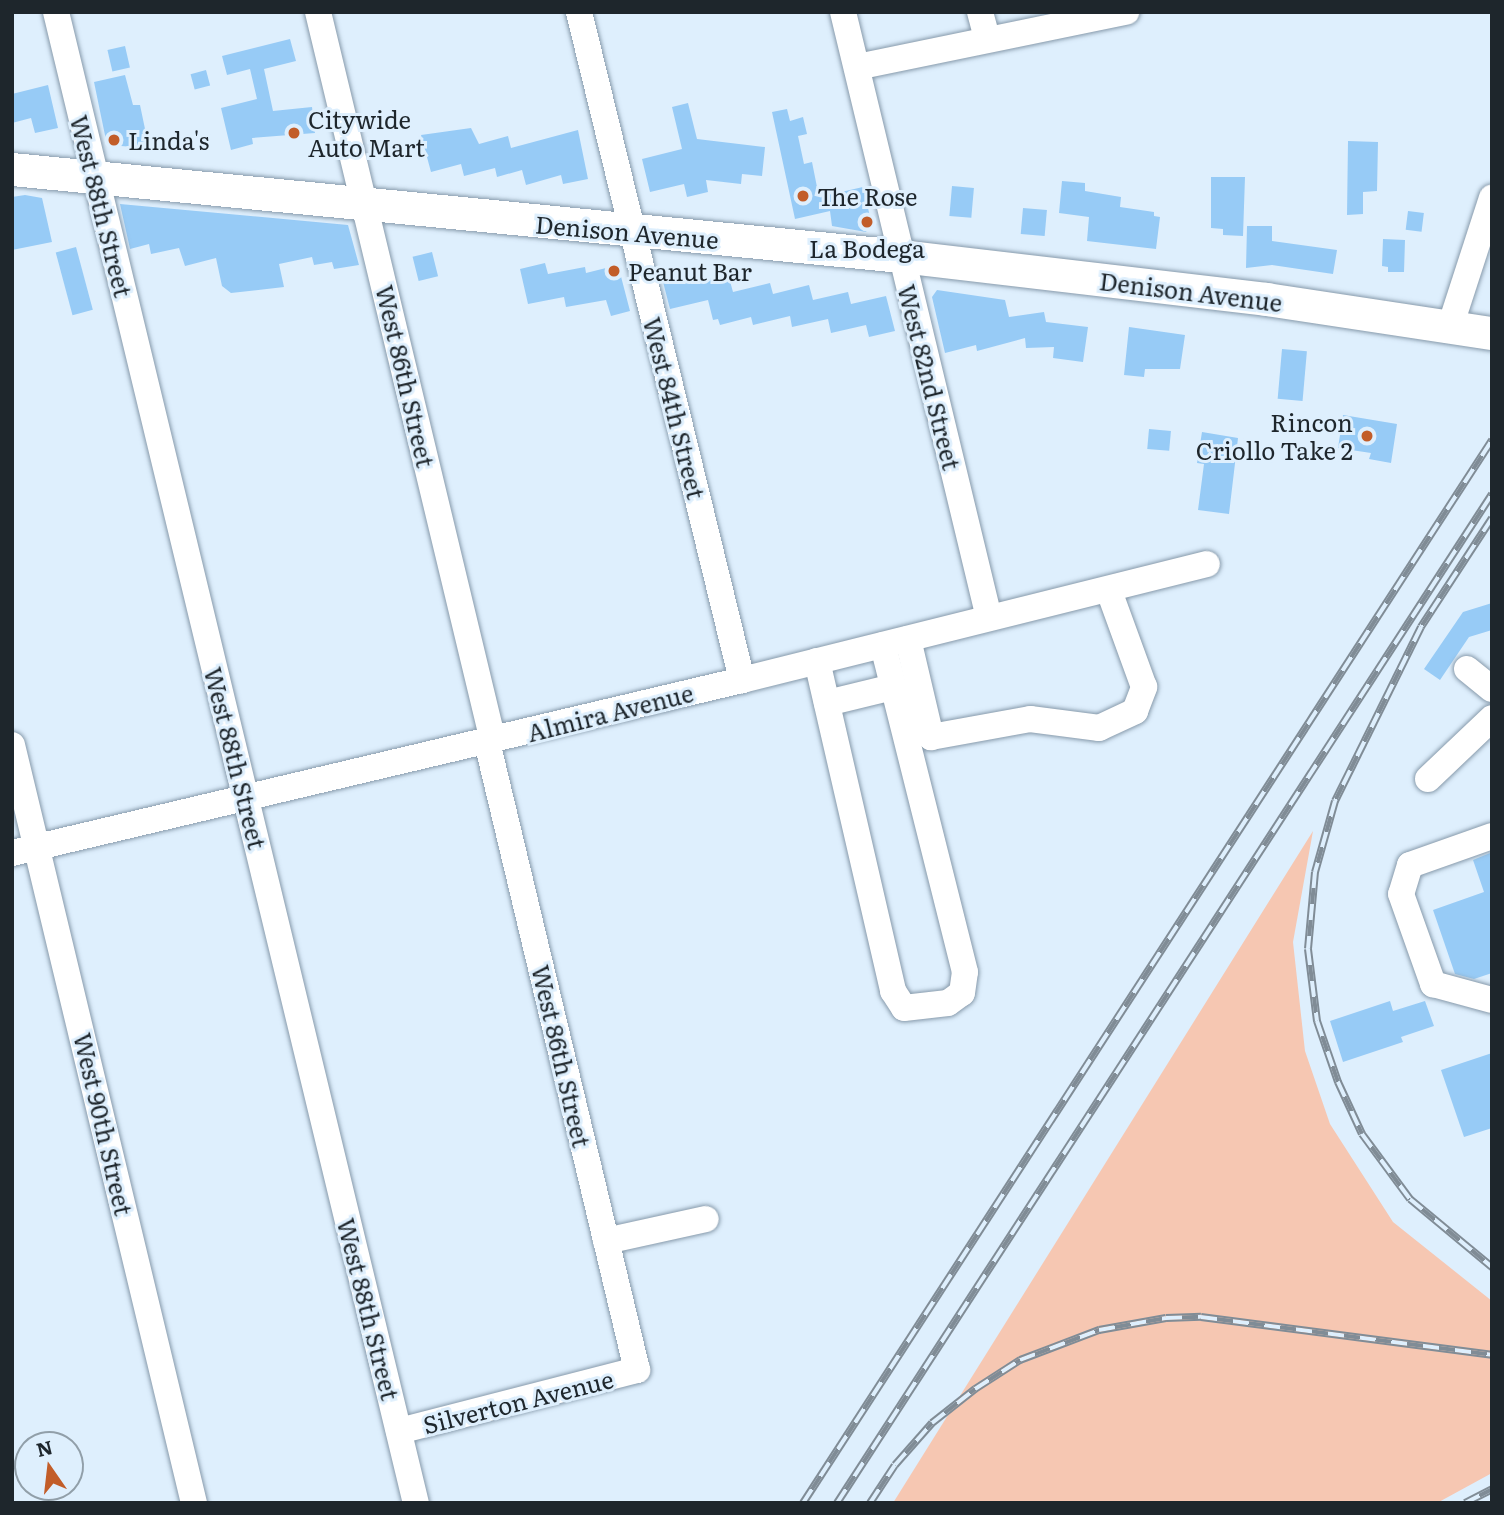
<!DOCTYPE html>
<style>
body{margin:0}
#map{position:relative;width:1504px;height:1515px;overflow:hidden;background:#deeffd;font-family:Literata,serif}
div>[style]{position:absolute}
[style*='--x']{left:calc(var(--x)*1px);top:calc(var(--y)*1px);width:calc(var(--w)*1px);rotate:calc(var(--a)*1deg)}
.green>*{inset:0;background:#f6c7b2}
.building>*{inset:0;background:#97cbf6;transform-origin:0 0}
.roads{filter:drop-shadow(0 0 2px #879aab) drop-shadow(0 0 2px #879aab)}
.minor>*{height:26px;margin:-13px;padding:0 13px;transform-origin:13px;border-radius:13px;background:#fff}
.major>*{height:33px;margin:-16.5px;padding:0 16.5px;transform-origin:16.5px;border-radius:16.5px;background:#fff}
.rail>*{height:8px;margin-top:-4px;transform-origin:0;background:repeating-linear-gradient(90deg,#deeffd 0 16px,#808c96 0 32px);box-sizing:border-box;border-block:2px solid #808c96}
.dots>*{width:19px;height:19px;translate:-50% -50%;box-sizing:border-box;border:4px solid #deeffd;border-radius:50%}
span{translate:-50% -50%;white-space:nowrap;text-align:center;line-height:1.15;-webkit-text-stroke:6px #deeffd;paint-order:stroke}
.poi-label{font-size:24px;color:#1e262c}
.left{translate:0 -50%;text-align:left}
.right{translate:-100% -50%;text-align:right}
.street-label{font-size:24px;color:#1e262c}
.frame{position:absolute;inset:0;border:14px solid #1e262c;pointer-events:none}
.north{position:absolute;left:14px;top:1431px;width:70px;height:70px;box-sizing:border-box;background:#deeffd;border:2px solid #919fa9;border-radius:50%;rotate:346deg;font-size:19px;font-weight:700;line-height:28px;text-align:center;color:#1e262c}
.north::after{content:'';display:block;margin:auto;width:24px;height:32px;background:#c25d29;clip-path:polygon(50% 0,100% 100%,50% 72%,0 100%)}
</style>
<div id="map">
<div class="green">
<i style="clip-path:polygon(1313px 831px,1293px 942px,1305px 1051px,1330px 1124px,1393px 1222px,1492px 1301px,1492px 1473px,1437px 1503px,893px 1503px)"></i>
</div>
<div class="building">
<i style="clip-path:polygon(290px 39px,296px 61px,264px 69px,273px 111px,312px 107px,315px 133px,252px 138px,253px 144px,231px 150px,221px 108px,257px 99px,250px 69px,227px 75px,222px 56px)"></i>
<i style="left:125px;top:46px;width:22px;height:18px;rotate:77deg"></i>
<i style="left:206px;top:70px;width:16px;height:16px;rotate:75deg"></i>
<i style="clip-path:polygon(125px 75px,133px 105px,140px 105px,149px 148px,107px 145px,94px 82px)"></i>
<i style="clip-path:polygon(48px 85px,58px 128px,35px 133px,31px 118px,12px 123px,12px 94px)"></i>
<i style="clip-path:polygon(688px 103px,697px 139px,765px 147px,762px 176px,742px 174px,741px 184px,706px 180px,708px 192px,687px 197px,684px 184px,650px 192px,642px 159px,682px 149px,672px 107px)"></i>
<i style="clip-path:polygon(787px 109px,790px 121px,803px 117px,807px 134px,798px 136px,804px 164px,812px 162px,819px 197px,863px 187px,872px 225px,866px 232px,832px 226px,830px 211px,795px 219px,772px 112px)"></i>
<i style="clip-path:polygon(471px 128px,479px 144px,508px 136px,511px 148px,578px 130px,588px 179px,563px 184px,561px 175px,526px 185px,522px 170px,497px 177px,495px 168px,464px 176px,461px 164px,431px 172px,421px 135px)"></i>
<i style="clip-path:polygon(1348px 141px,1378px 142px,1377px 191px,1363px 192px,1363px 214px,1347px 215px)"></i>
<i style="clip-path:polygon(1211px 177px,1245px 177px,1243px 236px,1223px 235px,1223px 229px,1211px 228px)"></i>
<i style="clip-path:polygon(1062px 181px,1085px 183px,1085px 191px,1121px 197px,1120px 207px,1154px 212px,1154px 216px,1160px 217px,1156px 249px,1087px 241px,1089px 217px,1059px 213px)"></i>
<i style="left:952px;top:186px;width:22px;height:30px;rotate:5deg"></i>
<i style="clip-path:polygon(25px 195px,42px 198px,52px 242px,12px 250px,12px 197px)"></i>
<i style="clip-path:polygon(120px 204px,348px 225px,359px 265px,334px 269px,332px 262px,314px 265px,312px 257px,279px 264px,284px 287px,231px 293px,222px 286px,216px 258px,185px 266px,179px 248px,151px 254px,149px 244px,130px 249px)"></i>
<i style="left:1023px;top:208px;width:24px;height:26px;rotate:5deg"></i>
<i style="left:1408px;top:211px;width:16px;height:19px;rotate:7deg"></i>
<i style="clip-path:polygon(1247px 226px,1272px 226px,1272px 241px,1337px 250px,1333px 274px,1272px 265px,1246px 268px)"></i>
<i style="clip-path:polygon(1383px 239px,1405px 240px,1404px 272px,1388px 272px,1388px 267px,1382px 266px)"></i>
<i style="left:76px;top:247px;width:65px;height:21px;rotate:75deg"></i>
<i style="left:432px;top:252px;width:25px;height:20px;rotate:76deg"></i>
<i style="clip-path:polygon(545px 263px,548px 274px,585px 267px,586px 273px,618px 265px,630px 311px,611px 316px,606px 300px,566px 307px,564px 297px,528px 304px,520px 269px)"></i>
<i style="clip-path:polygon(687px 268px,691px 284px,728px 274px,733px 292px,770px 283px,773px 294px,809px 285px,813px 300px,848px 292px,851px 304px,886px 296px,895px 331px,869px 337px,866px 325px,831px 333px,828px 319px,792px 327px,790px 316px,753px 325px,751px 317px,720px 325px,718px 319px,713px 320px,708px 300px,670px 309px,661px 274px)"></i>
<i style="clip-path:polygon(937px 290px,1005px 300px,1009px 317px,1044px 312px,1046px 322px,1088px 327px,1083px 362px,1053px 358px,1054px 347px,1026px 348px,1025px 338px,977px 351px,976px 345px,945px 353px,932px 297px)"></i>
<i style="clip-path:polygon(1129px 327px,1185px 335px,1180px 369px,1145px 369px,1144px 377px,1124px 375px)"></i>
<i style="left:1282px;top:349px;width:25px;height:50px;rotate:5deg"></i>
<i style="clip-path:polygon(1343px 415px,1397px 424px,1391px 463px,1369px 459px,1371px 453px,1338px 448px)"></i>
<i style="left:1149px;top:429px;width:22px;height:20px;rotate:5deg"></i>
<i style="clip-path:polygon(1202px 432px,1238px 438px,1229px 514px,1198px 510px,1204px 464px,1197px 463px)"></i>
<i style="clip-path:polygon(1492px 603px,1492px 630px,1469px 637px,1440px 680px,1424px 669px,1463px 612px)"></i>
<i style="clip-path:polygon(1490px 853px,1492px 973px,1474px 979px,1455px 974px,1433px 910px,1484px 892px,1473px 860px)"></i>
<i style="clip-path:polygon(1390px 1001px,1393px 1011px,1425px 1001px,1434px 1026px,1401px 1037px,1403px 1042px,1343px 1062px,1330px 1021px)"></i>
<i style="clip-path:polygon(1492px 1053px,1492px 1128px,1464px 1137px,1441px 1070px)"></i>
</div>
<div class="roads">
<div class="minor">
<i style="--x:56;--y:12;--w:1534;--a:76.43"></i>
<i style="--x:318;--y:12;--w:750;--a:76.5"></i>
<i style="--x:579;--y:12;--w:688;--a:76.29"></i>
<i style="--x:843;--y:12;--w:623;--a:76.45"></i>
<i style="--x:980;--y:12;--w:27;--a:75"></i>
<i style="--x:857;--y:67;--w:275;--a:-11.6"></i>
<i style="--x:1450;--y:327;--w:136;--a:-72"></i>
<i style="--x:908;--y:639;--w:101;--a:76.8"></i>
<i style="--x:931;--y:737;--w:101;--a:-10.3"></i>
<i style="--x:1030;--y:719;--w:70;--a:7.4"></i>
<i style="--x:1099;--y:728;--w:40;--a:-25"></i>
<i style="--x:1135;--y:711;--w:26;--a:-69"></i>
<i style="--x:1144;--y:687;--w:102;--a:-110"></i>
<i style="--x:817;--y:661;--w:339;--a:77"></i>
<i style="--x:893;--y:991;--w:20;--a:57"></i>
<i style="--x:904;--y:1008;--w:44;--a:-6.5"></i>
<i style="--x:948;--y:1003;--w:17;--a:-36"></i>
<i style="--x:962;--y:993;--w:21;--a:-82"></i>
<i style="--x:965;--y:972;--w:337;--a:-104.1"></i>
<i style="--x:1467;--y:669;--w:32;--a:39"></i>
<i style="--x:827;--y:703;--w:68;--a:-13.6"></i>
<i style="--x:12;--y:745;--w:780;--a:76.5"></i>
<i style="--x:1428;--y:779;--w:88;--a:-43.6"></i>
<i style="--x:1492;--y:836;--w:87;--a:160.5"></i>
<i style="--x:1410;--y:865;--w:30;--a:107"></i>
<i style="--x:1401;--y:894;--w:96;--a:70.4"></i>
<i style="--x:1433;--y:984;--w:61;--a:15.2"></i>
<i style="--x:12;--y:853;--w:750;--a:-13.33"></i>
<i style="--x:742;--y:680;--w:479;--a:-14"></i>
<i style="--x:606;--y:1241;--w:102;--a:-12.4"></i>
<i style="--x:399;--y:1431;--w:246;--a:-14.4"></i>
<i style="--x:637;--y:1370;--w:646;--a:-103.43"></i>
</div>
<div class="major">
<i style="--x:12;--y:169;--w:893;--a:5.59"></i>
<i style="--x:901;--y:256;--w:368;--a:6.7"></i>
<i style="--x:1266;--y:299;--w:229;--a:8.6"></i>
</div>
</div>
<div class="rail">
<i style="--x:1492;--y:518;--w:130;--a:123.1"></i>
<i style="--x:1421;--y:627;--w:194;--a:116.3"></i>
<i style="--x:1335;--y:801;--w:74;--a:105.7"></i>
<i style="--x:1315;--y:872;--w:77;--a:95.2"></i>
<i style="--x:1308;--y:949;--w:73;--a:82.9"></i>
<i style="--x:1317;--y:1021;--w:65;--a:71"></i>
<i style="--x:1338;--y:1082;--w:57;--a:65.2"></i>
<i style="--x:1362;--y:1134;--w:81;--a:53.6"></i>
<i style="--x:1410;--y:1199;--w:107;--a:39.7"></i>
<i style="--x:803;--y:1503;--w:1267;--a:-57.05"></i>
<i style="--x:837;--y:1503;--w:1203;--a:-57.01"></i>
<i style="--x:870;--y:1503;--w:45;--a:-56.7"></i>
<i style="--x:895;--y:1465;--w:56;--a:-48.6"></i>
<i style="--x:932;--y:1423;--w:55;--a:-38.3"></i>
<i style="--x:975;--y:1389;--w:54;--a:-32.8"></i>
<i style="--x:1020;--y:1360;--w:85;--a:-20.8"></i>
<i style="--x:1099;--y:1330;--w:68;--a:-10.2"></i>
<i style="--x:1166;--y:1318;--w:35;--a:-2"></i>
<i style="--x:1201;--y:1317;--w:293;--a:7.4"></i>
<i style="--x:1465;--y:1503;--w:30;--a:-27"></i>
</div>
<div class="dots">
<i style="left:294px;top:133px;background:#c25d29"></i>
<i style="left:114px;top:140px;background:#c25d29"></i>
<i style="left:803px;top:196px;background:#c25d29"></i>
<i style="left:867px;top:222px;background:#c25d29"></i>
<i style="left:614px;top:271px;background:#c25d29"></i>
<i style="left:1367px;top:436px;background:#c25d29"></i>
</div>
<div class="poi-label">
<span class="left" style="left:308px;top:133px">Citywide<br>Auto Mart</span>
<span class="left" style="left:128px;top:140px">Linda's</span>
<span class="left" style="left:817px;top:196px">The Rose</span>
<span style="left:867px;top:248px">La Bodega</span>
<span class="left" style="left:628px;top:271px">Peanut Bar</span>
<span class="right" style="left:1353px;top:436px">Rincon<br>Criollo Take 2</span>
</div>
<div class="street-label">
<span style="left:102px;top:206px;rotate:76deg">West 88th Street</span>
<span style="left:627px;top:231px;rotate:5deg">Denison Avenue</span>
<span style="left:1191px;top:291px;rotate:7deg">Denison Avenue</span>
<span style="left:406px;top:376px;rotate:77deg">West 86th Street</span>
<span style="left:930px;top:377px;rotate:76deg">West 82nd Street</span>
<span style="left:675px;top:408px;rotate:76deg">West 84th Street</span>
<span style="left:610px;top:712px;rotate:-14deg">Almira Avenue</span>
<span style="left:236px;top:758px;rotate:76deg">West 88th Street</span>
<span style="left:562px;top:1056px;rotate:77deg">West 86th Street</span>
<span style="left:104px;top:1124px;rotate:77deg">West 90th Street</span>
<span style="left:369px;top:1309px;rotate:76deg">West 88th Street</span>
<span style="left:518px;top:1401px;rotate:-14deg">Silverton Avenue</span>
</div>
<div class="frame"></div>
<div class="north">N</div>
</div>
